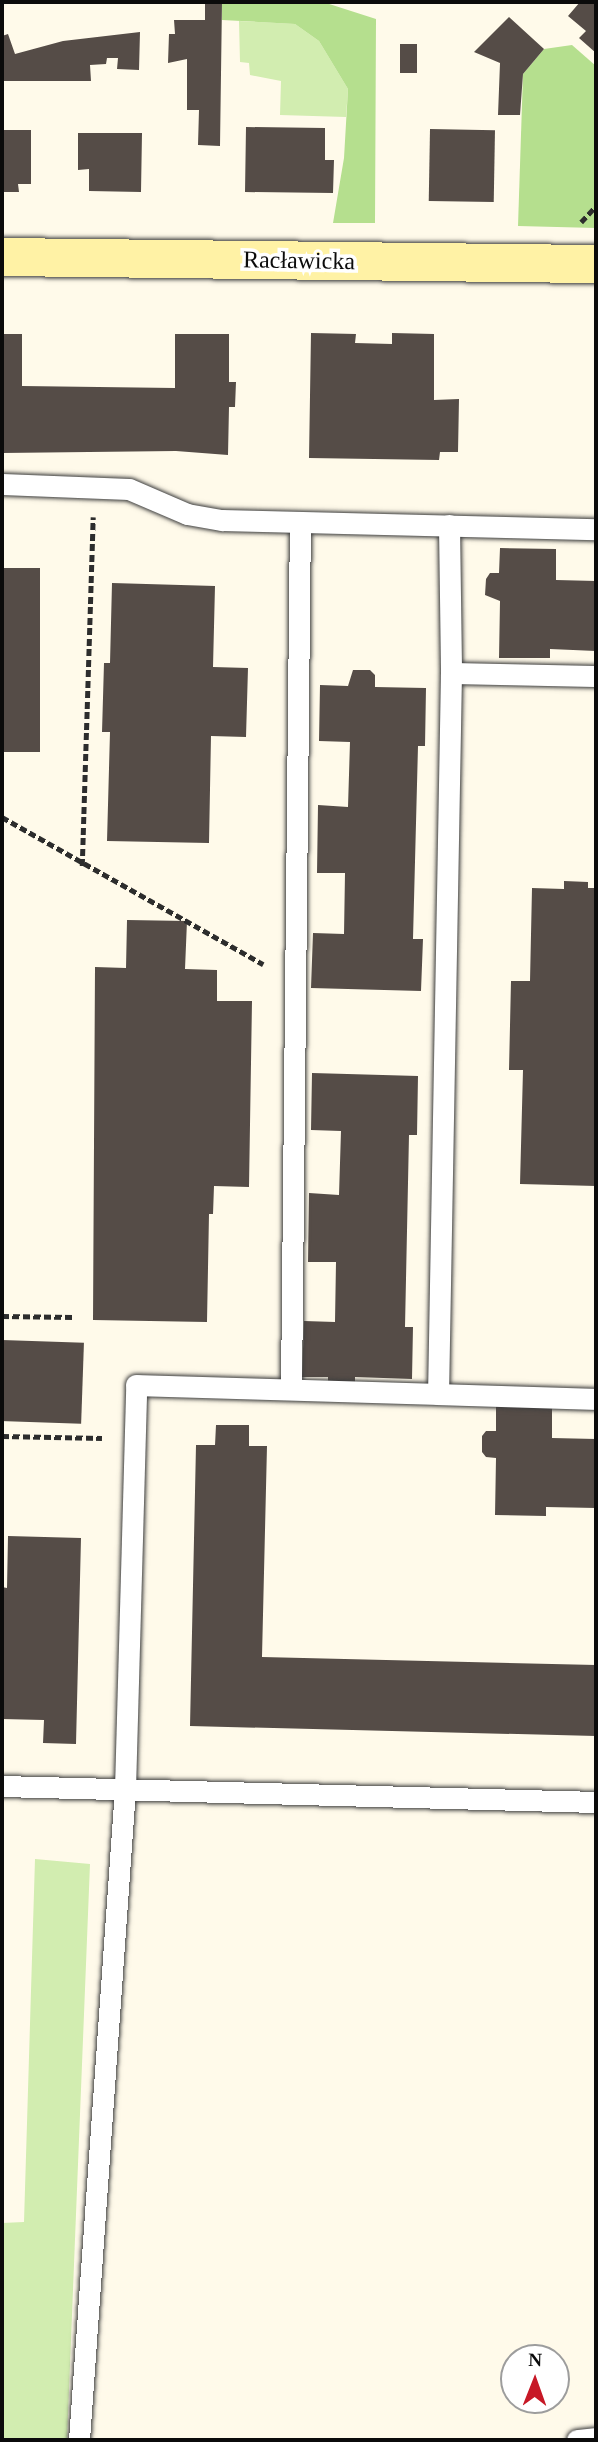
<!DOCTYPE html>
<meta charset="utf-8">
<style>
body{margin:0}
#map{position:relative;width:598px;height:2442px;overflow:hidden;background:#fffaea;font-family:Georgia,serif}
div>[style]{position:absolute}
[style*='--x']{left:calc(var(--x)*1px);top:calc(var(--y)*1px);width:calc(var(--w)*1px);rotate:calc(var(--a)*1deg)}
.green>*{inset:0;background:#d2edb0}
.forest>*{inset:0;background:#b5df8e}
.building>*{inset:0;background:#554c47;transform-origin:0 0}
.path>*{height:4.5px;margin-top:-2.25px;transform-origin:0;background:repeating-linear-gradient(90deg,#2d2d2d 0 7px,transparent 0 10.5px)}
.roads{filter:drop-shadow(0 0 2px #3e3e3e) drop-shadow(0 0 2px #3e3e3e)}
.lane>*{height:21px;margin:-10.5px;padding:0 10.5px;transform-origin:10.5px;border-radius:10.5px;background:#fff}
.secondary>*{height:38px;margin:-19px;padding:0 19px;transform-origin:19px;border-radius:19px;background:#fff2a5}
span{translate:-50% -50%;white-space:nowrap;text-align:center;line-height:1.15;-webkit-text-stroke:7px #fff;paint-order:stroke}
.street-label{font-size:24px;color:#0b0b0b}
.frame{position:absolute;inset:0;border:4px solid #0b0b0b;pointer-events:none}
.north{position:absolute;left:500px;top:2344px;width:70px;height:70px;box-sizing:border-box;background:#fff;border:2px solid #9d9d9d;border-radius:50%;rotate:1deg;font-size:19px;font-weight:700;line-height:28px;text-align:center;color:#0b0b0b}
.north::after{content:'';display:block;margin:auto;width:24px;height:32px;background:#c71826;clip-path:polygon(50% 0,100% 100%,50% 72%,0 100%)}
</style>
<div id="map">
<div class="green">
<i style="clip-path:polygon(239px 21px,295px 24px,319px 41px,348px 89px,346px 117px,280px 115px,281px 81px,250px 75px,249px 63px,240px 62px)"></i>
<i style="clip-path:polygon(35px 1859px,90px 1864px,67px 2440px,2px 2440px,2px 2223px,24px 2222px)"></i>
</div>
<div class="forest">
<i style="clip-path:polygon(222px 2px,323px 2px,376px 19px,375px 223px,333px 223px,344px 158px,348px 89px,319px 41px,295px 24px,222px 20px)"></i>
<i style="clip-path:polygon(572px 45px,596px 66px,596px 228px,518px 226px,523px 74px,544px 49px)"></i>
</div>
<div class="building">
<i style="clip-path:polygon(205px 2px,222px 2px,220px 146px,198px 145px,199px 110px,187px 110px,187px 59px,168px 63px,169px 34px,175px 34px,174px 20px,205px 20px)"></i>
<i style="clip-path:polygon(580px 2px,596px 2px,596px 53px,579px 38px,586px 31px,568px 16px)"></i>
<i style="clip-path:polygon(509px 17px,544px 49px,523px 74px,520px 115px,498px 115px,500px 63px,474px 52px)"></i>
<i style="clip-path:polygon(140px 32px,139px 70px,117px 69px,118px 58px,107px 58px,106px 64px,90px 65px,91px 81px,2px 81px,2px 36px,8px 34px,15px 54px,63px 41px)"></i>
<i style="left:400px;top:44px;width:17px;height:29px"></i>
<i style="clip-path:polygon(246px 127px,325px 128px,325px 160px,334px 160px,333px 193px,245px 192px)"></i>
<i style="left:430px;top:129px;width:65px;height:72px;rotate:1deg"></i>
<i style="clip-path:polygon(2px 130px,31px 130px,31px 184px,18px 184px,19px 192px,2px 192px)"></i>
<i style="clip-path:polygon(78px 133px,142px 133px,141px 192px,89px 191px,89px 169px,78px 170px)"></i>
<i style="clip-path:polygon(311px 333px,356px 334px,355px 343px,392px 344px,392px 333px,434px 334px,434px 400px,459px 399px,458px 452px,440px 452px,439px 460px,309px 458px)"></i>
<i style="clip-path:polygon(2px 334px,22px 334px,22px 386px,175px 388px,175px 334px,229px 334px,229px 382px,236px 382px,235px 407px,229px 407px,228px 455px,176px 451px,2px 453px)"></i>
<i style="clip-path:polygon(500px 548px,556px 549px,556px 580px,596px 581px,596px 651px,550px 649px,550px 658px,499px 658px,500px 601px,485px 595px,486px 579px,490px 573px,499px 573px)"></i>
<i style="left:2px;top:568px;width:38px;height:184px"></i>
<i style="clip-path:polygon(112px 583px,215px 586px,213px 667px,248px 668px,246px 737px,211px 736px,209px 843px,107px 841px,110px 732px,102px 732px,104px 663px,110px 663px)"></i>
<i style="clip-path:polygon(353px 670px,370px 670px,375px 675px,375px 687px,426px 688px,425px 746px,418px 746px,413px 939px,423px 939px,421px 991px,311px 988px,313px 933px,344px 934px,345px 873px,317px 873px,318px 805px,348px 807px,350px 742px,319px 741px,320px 685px,348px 686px)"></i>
<i style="clip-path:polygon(564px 881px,588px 882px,588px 888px,596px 888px,596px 1186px,520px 1184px,523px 1070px,509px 1070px,511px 981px,530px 981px,532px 888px,564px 889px)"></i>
<i style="clip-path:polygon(127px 920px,187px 921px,185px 969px,217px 970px,217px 1001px,252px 1001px,249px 1187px,214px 1186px,213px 1214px,209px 1214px,207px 1322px,93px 1320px,95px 967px,126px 968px)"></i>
<i style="clip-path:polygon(312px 1073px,418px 1076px,417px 1135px,409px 1135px,405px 1327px,413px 1327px,412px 1379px,355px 1377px,355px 1387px,328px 1388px,328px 1377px,302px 1377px,304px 1321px,335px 1322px,336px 1262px,308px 1262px,309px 1193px,339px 1195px,341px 1131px,311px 1130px)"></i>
<i style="left:2px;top:1340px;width:82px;height:81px;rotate:2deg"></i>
<i style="clip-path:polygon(496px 1405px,552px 1407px,552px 1438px,596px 1439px,596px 1508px,546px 1507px,546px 1516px,495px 1515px,496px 1458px,486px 1457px,482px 1452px,482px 1436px,486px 1431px,496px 1431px)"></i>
<i style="clip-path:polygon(216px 1425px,249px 1425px,249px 1446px,267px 1446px,262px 1657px,596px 1665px,596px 1736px,190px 1726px,196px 1445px,215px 1445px)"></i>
<i style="clip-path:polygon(8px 1536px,81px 1538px,76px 1744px,43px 1743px,44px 1720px,2px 1719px,2px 1587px,7px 1588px)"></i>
</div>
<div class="path">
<i style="--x:581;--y:222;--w:22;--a:-47"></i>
<i style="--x:2;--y:817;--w:300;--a:29.4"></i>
<i style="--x:82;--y:866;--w:349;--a:-88.2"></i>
<i style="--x:2;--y:1316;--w:71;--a:0.8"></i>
<i style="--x:2;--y:1436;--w:100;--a:1.1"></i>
</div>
<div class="roads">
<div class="lane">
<i style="--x:2;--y:484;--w:127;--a:2.3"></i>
<i style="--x:129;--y:489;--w:63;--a:23.3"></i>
<i style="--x:187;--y:514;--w:36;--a:10"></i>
<i style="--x:222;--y:520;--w:374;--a:1.4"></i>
<i style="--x:449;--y:525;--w:148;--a:89.2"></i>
<i style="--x:451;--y:673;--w:721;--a:91.03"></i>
<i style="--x:438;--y:1394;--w:158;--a:1.8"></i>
<i style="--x:451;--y:673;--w:145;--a:1.2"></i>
<i style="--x:291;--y:1389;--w:867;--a:-89.41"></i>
<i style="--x:2;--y:1786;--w:594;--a:1.54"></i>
<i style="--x:79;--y:2440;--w:653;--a:-85.96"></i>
<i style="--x:125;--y:1789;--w:404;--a:-88.4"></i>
<i style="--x:136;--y:1385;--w:302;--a:1.7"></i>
<i style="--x:577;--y:2440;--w:19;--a:-6"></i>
</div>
<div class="secondary">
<i style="--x:2;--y:257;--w:594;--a:0.68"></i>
</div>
</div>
<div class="street-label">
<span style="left:299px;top:261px;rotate:1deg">Racławicka</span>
</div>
<div class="frame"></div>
<div class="north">N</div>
</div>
